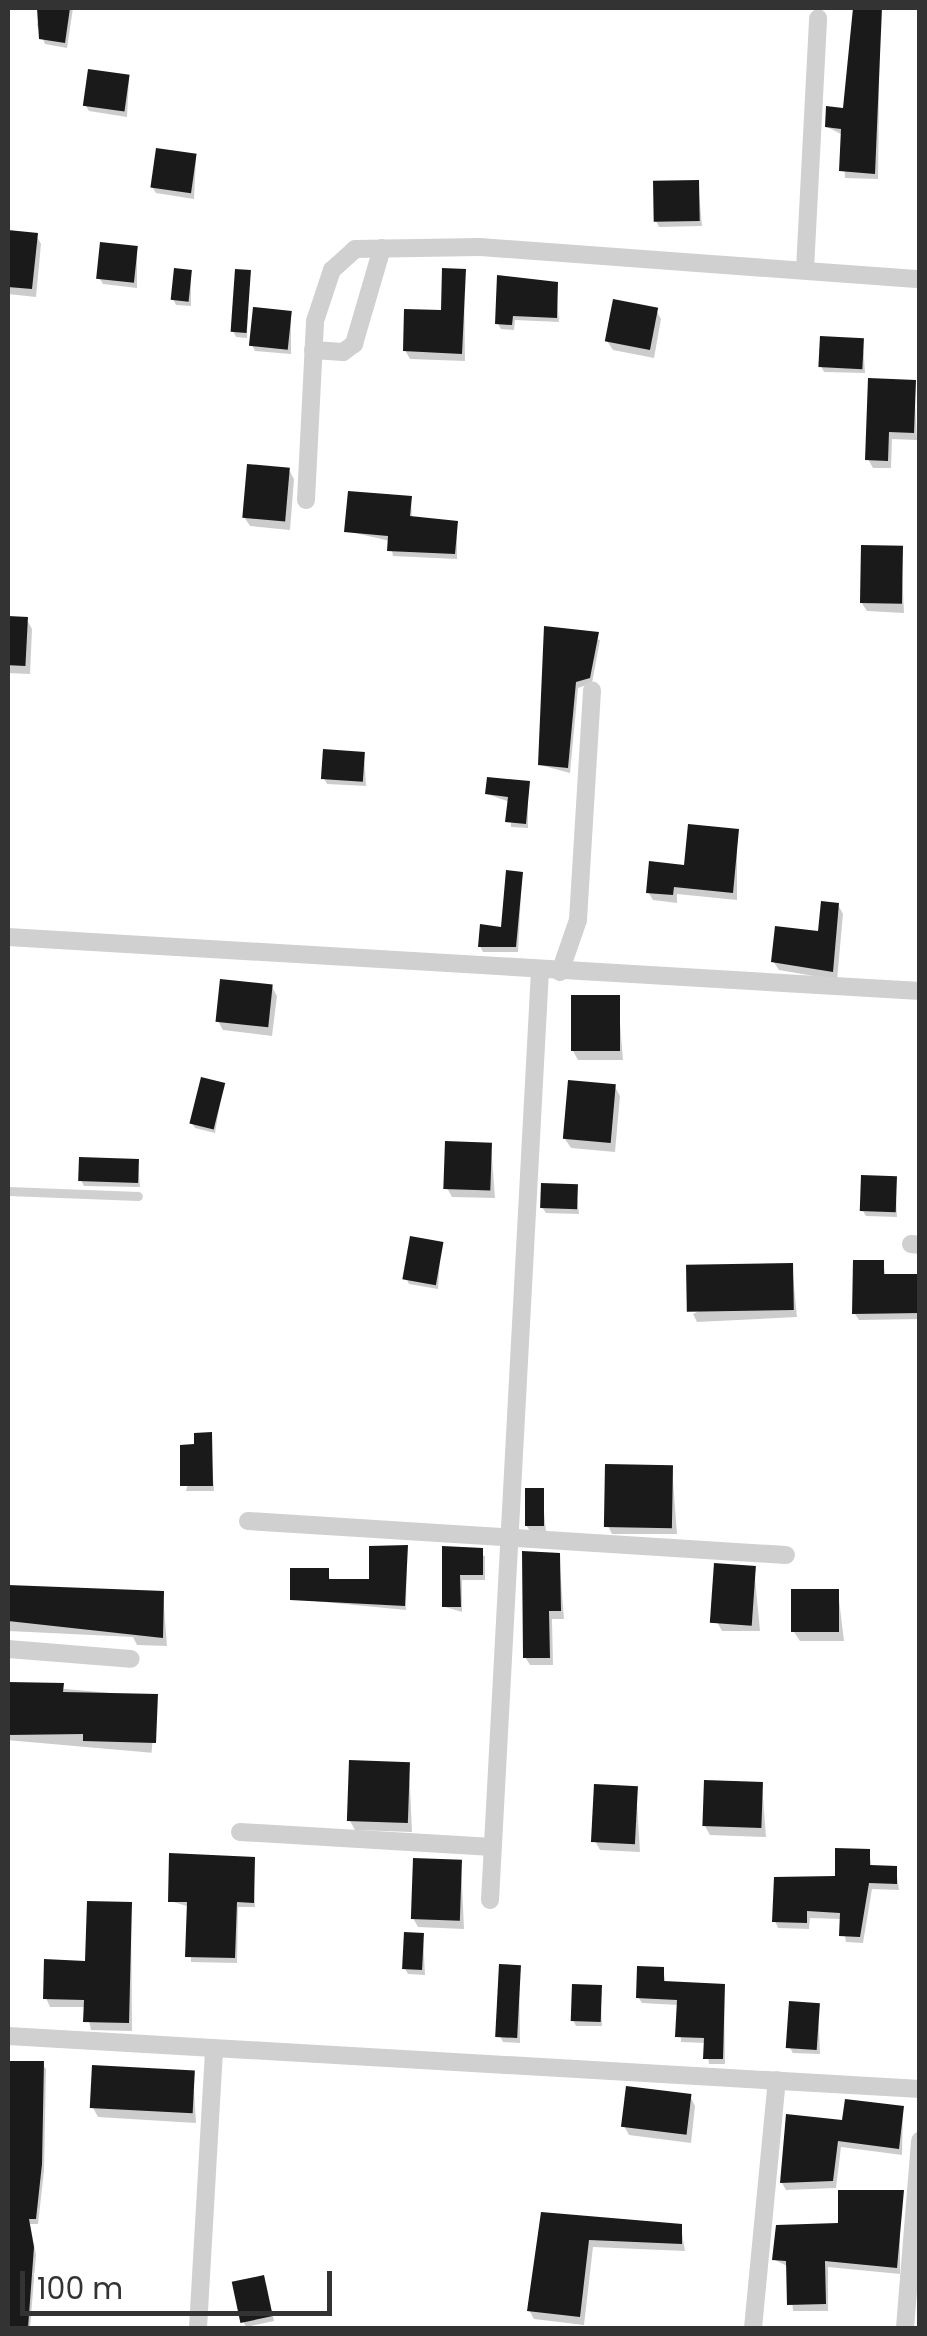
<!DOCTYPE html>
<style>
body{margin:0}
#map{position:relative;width:927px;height:2336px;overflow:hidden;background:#fff;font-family:Poppins,sans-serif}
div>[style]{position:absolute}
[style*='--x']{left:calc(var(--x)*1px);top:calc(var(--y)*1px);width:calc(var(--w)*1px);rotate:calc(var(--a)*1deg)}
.shadow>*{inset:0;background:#0003;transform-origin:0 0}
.building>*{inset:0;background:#1a1a1a;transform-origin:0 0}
.lane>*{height:9px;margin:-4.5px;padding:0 4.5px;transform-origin:4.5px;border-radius:4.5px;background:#d0d0d0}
.street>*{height:18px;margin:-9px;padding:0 9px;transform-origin:9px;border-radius:9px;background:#d0d0d0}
span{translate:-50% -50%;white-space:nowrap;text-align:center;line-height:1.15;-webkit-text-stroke:10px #fff;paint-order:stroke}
.frame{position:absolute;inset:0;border:10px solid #333;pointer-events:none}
.scale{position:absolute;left:20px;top:2271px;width:312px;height:45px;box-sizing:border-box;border:5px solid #333;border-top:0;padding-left:12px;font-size:30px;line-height:35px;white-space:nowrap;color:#333;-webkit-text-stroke:8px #fff;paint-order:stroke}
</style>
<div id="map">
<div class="shadow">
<i style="clip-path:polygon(43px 8px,73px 8px,67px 48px,45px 44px,37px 25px)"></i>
<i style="clip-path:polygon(880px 10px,878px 179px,845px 178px,843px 135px,827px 127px,845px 111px)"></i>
<i style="clip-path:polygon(129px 78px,127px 117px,89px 111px,86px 106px)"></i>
<i style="clip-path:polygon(196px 157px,194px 199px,156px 193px,152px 187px)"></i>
<i style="clip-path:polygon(698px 183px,702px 226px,659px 227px,656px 221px)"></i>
<i style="clip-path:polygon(8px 232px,36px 235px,41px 244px,36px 297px,8px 294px)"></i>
<i style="clip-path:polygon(137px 248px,137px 288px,103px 284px,100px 279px)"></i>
<i style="clip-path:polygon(464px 271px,465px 361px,410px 359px,405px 350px,443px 313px)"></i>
<i style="clip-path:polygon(191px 272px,191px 306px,176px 305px,173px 299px)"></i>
<i style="clip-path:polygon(249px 273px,247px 338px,236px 337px,233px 331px)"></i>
<i style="clip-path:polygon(556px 285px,559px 322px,515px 320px,514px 330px,501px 329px,498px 324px)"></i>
<i style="clip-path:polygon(656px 310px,661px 319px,654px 358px,613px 350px,607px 341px)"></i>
<i style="clip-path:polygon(291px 314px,291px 354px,255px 351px,252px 345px)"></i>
<i style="clip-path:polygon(863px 340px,865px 373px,824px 372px,821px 366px)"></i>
<i style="clip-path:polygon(914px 382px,917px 440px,892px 439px,891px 468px,873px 468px,868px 459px)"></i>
<i style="clip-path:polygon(289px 470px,294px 479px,290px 530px,250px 526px,244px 517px)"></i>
<i style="clip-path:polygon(411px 499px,412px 519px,457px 523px,457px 559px,393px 556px,390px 541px,346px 531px)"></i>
<i style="clip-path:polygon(901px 549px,904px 613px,867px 611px,861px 602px)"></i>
<i style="clip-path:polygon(8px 619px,27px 620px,32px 629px,30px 674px,8px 673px)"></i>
<i style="clip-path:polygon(547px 629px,600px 640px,592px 683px,578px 688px,570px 773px,540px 765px)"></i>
<i style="clip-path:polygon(364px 754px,366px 786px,327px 784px,324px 778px)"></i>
<i style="clip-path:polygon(528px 783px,528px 828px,511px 827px,510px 802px,487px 794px)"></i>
<i style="clip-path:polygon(737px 831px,737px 900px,677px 894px,677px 903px,653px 900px,648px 892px)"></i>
<i style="clip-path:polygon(522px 874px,518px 952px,483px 952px,480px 946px,503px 929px)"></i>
<i style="clip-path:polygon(838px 905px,843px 914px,837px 980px,779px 970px,773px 961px,821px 934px)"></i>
<i style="clip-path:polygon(272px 987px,277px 996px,272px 1036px,223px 1030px,218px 1021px)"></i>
<i style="clip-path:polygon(618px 998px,623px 1060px,578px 1060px,573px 1051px)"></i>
<i style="clip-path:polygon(223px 1085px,215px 1133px,195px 1128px,192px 1123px)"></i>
<i style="clip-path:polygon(615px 1087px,620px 1096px,615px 1152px,571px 1148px,565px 1139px)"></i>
<i style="clip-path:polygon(491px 1145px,495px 1198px,452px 1197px,447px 1188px)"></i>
<i style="clip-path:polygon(138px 1161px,140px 1187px,84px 1186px,81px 1180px)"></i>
<i style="clip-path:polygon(895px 1179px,897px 1217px,866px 1216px,863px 1211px)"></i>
<i style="clip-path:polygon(576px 1187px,579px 1214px,546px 1213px,542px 1207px)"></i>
<i style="clip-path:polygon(441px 1245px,438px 1289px,409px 1284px,406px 1278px)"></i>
<i style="clip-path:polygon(883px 1263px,886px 1277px,920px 1277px,920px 1319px,859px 1320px,855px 1314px)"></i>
<i style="clip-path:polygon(792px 1265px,797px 1317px,697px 1322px,693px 1314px)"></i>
<i style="clip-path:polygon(210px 1435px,214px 1491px,186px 1491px,197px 1447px)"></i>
<i style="clip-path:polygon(672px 1467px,677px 1534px,612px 1534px,608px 1526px)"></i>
<i style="clip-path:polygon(542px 1491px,546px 1532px,530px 1531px,526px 1525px)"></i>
<i style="clip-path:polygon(407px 1548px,406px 1610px,293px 1599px,328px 1571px,330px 1581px,371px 1582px)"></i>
<i style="clip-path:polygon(445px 1548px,485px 1556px,485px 1580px,462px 1580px,462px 1612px,445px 1607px)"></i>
<i style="clip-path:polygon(559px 1556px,564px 1619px,552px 1619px,553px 1665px,530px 1665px,525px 1657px)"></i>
<i style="clip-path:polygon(754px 1568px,760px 1631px,722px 1631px,717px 1622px)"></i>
<i style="clip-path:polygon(8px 1587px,163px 1594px,167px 1646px,137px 1645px,133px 1637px,8px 1631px)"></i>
<i style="clip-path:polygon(838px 1591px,844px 1641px,800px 1641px,794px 1632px)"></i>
<i style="left:8px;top:1684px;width:149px;height:56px;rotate:5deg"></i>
<i style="clip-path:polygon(409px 1765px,412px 1832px,355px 1830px,350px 1821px)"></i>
<i style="clip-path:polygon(762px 1784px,766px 1837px,710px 1835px,705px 1826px)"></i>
<i style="clip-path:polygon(636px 1788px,640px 1852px,600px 1850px,595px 1841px)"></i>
<i style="clip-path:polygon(869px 1852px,872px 1868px,896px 1869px,899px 1890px,872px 1889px,863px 1943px,846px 1942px,842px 1919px,810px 1918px,809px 1929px,778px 1928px,775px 1921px)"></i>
<i style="clip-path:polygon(253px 1859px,255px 1907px,238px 1907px,237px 1963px,191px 1962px,190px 1907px,170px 1901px)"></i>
<i style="clip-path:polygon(461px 1862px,464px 1929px,418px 1927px,413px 1918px)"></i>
<i style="clip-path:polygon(131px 1905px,132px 2031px,91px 2030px,86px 2007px,50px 2007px,46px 1998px,88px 1963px)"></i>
<i style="clip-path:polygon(423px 1935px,425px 1975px,408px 1974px,405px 1969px)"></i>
<i style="clip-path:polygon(519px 1968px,520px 2043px,503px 2042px,500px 2036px)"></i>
<i style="clip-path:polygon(663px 1969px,666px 1984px,724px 1986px,725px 2064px,709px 2064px,706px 2043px,681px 2042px,679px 2005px,642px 2003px,638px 1997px)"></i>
<i style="clip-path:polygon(600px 1988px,602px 2026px,576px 2026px,573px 2020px)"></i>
<i style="clip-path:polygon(818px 2005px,820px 2054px,793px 2053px,790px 2048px)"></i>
<i style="clip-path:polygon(8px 2064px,42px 2064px,46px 2069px,44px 2171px,38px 2224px,30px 2224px,36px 2255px,30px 2328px,8px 2328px)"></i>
<i style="clip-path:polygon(193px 2073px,196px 2123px,98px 2117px,93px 2108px)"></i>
<i style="clip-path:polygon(690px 2096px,695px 2106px,691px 2143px,629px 2135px,624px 2126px)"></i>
<i style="clip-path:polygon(903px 2109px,902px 2155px,841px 2147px,836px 2188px,786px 2190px,782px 2183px,844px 2123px)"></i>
<i style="clip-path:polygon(900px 2212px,900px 2274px,828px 2267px,828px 2311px,793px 2311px,789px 2267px,775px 2260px)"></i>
<i style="clip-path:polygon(543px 2215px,681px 2227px,685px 2251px,593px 2247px,584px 2325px,534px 2319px,529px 2310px)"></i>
<i style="clip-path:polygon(266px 2283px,274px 2321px,246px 2327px,243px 2321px)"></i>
</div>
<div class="building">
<i style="clip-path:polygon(37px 8px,70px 8px,65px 43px,39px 39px)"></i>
<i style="clip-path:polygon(853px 8px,882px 8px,875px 174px,839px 171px,841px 129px,825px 127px,826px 106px,843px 108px)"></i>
<i style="left:88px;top:69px;width:42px;height:37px;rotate:8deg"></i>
<i style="left:156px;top:148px;width:41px;height:40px;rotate:8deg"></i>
<i style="left:699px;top:180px;width:41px;height:46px;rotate:89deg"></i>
<i style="clip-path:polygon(8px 230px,38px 233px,32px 289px,8px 287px)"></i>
<i style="left:100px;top:242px;width:38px;height:37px;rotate:6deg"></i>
<i style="left:174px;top:268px;width:18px;height:32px;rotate:6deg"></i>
<i style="clip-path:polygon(442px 268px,466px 269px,462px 354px,403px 351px,404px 309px,441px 310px)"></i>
<i style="left:235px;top:269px;width:16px;height:63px;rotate:4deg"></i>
<i style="clip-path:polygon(497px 275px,558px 282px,557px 318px,513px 316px,512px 325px,495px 324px)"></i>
<i style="left:613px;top:299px;width:46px;height:43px;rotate:11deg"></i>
<i style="left:253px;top:307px;width:39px;height:39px;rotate:6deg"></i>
<i style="left:820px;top:336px;width:44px;height:31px;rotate:3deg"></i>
<i style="clip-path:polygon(868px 378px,916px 380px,914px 433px,889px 432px,888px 461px,865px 460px)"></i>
<i style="left:247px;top:464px;width:43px;height:54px;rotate:5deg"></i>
<i style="clip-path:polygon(348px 491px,412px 496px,410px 516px,458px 521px,455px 554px,387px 551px,388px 536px,344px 532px)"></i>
<i style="left:861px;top:545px;width:42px;height:58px;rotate:1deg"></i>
<i style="left:8px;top:616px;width:20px;height:49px;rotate:3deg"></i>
<i style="clip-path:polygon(544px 626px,599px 632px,590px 678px,576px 682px,568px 768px,538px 765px)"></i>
<i style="left:323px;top:749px;width:42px;height:30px;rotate:4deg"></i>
<i style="clip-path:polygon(487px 777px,530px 781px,526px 824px,505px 822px,508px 797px,485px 794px)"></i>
<i style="clip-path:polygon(688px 824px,739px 829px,733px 893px,674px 887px,673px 895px,646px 893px,649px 861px,684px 865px)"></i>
<i style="clip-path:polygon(506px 870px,523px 872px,516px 947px,478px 947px,480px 924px,501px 927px)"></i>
<i style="clip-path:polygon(821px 901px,839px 903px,833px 972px,771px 962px,775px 926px,818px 931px)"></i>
<i style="left:220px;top:979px;width:53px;height:43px;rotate:6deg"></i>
<i style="left:571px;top:995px;width:49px;height:56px"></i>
<i style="left:201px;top:1077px;width:25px;height:48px;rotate:14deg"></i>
<i style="left:568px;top:1080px;width:48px;height:59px;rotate:5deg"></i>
<i style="left:445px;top:1141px;width:47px;height:48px;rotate:2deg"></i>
<i style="left:79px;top:1157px;width:60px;height:24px;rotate:2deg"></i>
<i style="left:861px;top:1175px;width:36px;height:36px;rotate:2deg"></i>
<i style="left:541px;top:1183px;width:37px;height:25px;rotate:2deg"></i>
<i style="left:410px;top:1236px;width:34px;height:44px;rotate:10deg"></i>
<i style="clip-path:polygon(853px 1260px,884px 1260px,884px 1274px,920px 1274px,920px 1313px,852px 1314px)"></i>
<i style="left:793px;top:1263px;width:47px;height:107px;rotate:89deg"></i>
<i style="clip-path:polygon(212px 1432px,213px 1486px,180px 1486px,180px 1445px,194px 1444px,194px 1433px)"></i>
<i style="left:605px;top:1464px;width:68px;height:63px;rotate:1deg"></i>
<i style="left:525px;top:1488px;width:19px;height:38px"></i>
<i style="clip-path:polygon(408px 1545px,405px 1606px,290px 1600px,290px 1568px,329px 1568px,329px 1579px,369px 1579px,369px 1546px)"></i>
<i style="clip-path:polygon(442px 1546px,483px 1548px,483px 1575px,460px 1575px,461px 1607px,442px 1607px)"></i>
<i style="clip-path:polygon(522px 1551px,560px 1553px,561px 1611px,549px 1611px,550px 1658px,523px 1658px)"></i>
<i style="left:714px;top:1563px;width:42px;height:60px;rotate:4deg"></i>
<i style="clip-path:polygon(8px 1585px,164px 1591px,163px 1638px,8px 1621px)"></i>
<i style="left:791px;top:1589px;width:48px;height:43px"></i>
<i style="clip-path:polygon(8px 1682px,64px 1683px,63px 1692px,158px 1694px,156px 1743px,83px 1741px,83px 1734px,8px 1735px)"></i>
<i style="left:349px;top:1760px;width:61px;height:61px;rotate:2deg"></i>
<i style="left:704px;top:1780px;width:59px;height:46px;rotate:2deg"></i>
<i style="left:594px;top:1784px;width:44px;height:58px;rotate:3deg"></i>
<i style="clip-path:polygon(835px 1848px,870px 1849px,870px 1865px,897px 1866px,897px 1884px,869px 1883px,860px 1937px,839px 1936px,840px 1913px,807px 1911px,807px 1923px,772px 1922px,774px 1877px,835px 1876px)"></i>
<i style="clip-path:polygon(169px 1853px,255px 1857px,254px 1903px,237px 1902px,235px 1958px,185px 1957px,187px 1902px,168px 1902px)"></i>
<i style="left:413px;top:1858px;width:49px;height:61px;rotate:2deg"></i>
<i style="clip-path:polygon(87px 1901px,132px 1902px,129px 2023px,83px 2022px,84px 2000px,43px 1999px,44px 1959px,85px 1961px)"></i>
<i style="left:404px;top:1932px;width:20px;height:37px;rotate:3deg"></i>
<i style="left:499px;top:1964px;width:22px;height:73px;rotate:3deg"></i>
<i style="clip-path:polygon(637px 1966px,664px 1967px,664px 1981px,725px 1984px,723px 2059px,703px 2059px,704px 2038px,675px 2037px,677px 2000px,636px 1998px)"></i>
<i style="left:572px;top:1984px;width:30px;height:37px;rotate:2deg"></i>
<i style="left:789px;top:2001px;width:31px;height:47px;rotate:4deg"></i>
<i style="clip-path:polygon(8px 2061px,44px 2061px,42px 2164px,36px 2219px,29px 2219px,34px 2247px,28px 2328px,8px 2328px)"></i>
<i style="left:92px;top:2065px;width:103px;height:43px;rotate:3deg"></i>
<i style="left:626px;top:2086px;width:66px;height:41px;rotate:7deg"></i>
<i style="clip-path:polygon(845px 2099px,904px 2106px,899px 2149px,838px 2141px,833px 2181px,780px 2183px,786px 2114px,842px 2120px)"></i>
<i style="clip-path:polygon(838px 2190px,904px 2190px,897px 2268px,825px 2261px,826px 2304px,787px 2305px,786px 2261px,772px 2260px,776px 2225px,838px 2223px)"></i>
<i style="clip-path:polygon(541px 2212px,682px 2224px,682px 2244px,589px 2240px,580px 2317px,527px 2311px)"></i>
<i style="left:264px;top:2275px;width:42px;height:33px;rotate:78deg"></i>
</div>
<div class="lane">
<i style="--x:8;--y:1191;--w:130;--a:2.2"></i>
</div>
<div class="street">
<i style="--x:805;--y:269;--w:251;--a:-87"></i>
<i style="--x:313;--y:350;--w:30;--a:4"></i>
<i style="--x:343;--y:352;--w:14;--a:-36"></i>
<i style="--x:354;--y:344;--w:100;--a:-73.7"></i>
<i style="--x:306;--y:500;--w:179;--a:-87.1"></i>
<i style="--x:315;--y:321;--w:54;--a:-71.6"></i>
<i style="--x:332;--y:270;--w:31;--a:-42"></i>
<i style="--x:355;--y:249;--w:125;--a:-0.9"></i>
<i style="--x:480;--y:247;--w:441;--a:4.2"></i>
<i style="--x:8;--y:937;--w:914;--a:3.39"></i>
<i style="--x:560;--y:972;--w:55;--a:-70.9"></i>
<i style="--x:578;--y:920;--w:230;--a:-86.5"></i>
<i style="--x:911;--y:1244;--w:9;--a:6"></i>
<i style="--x:248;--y:1521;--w:539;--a:3.62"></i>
<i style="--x:8;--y:1649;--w:123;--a:4.6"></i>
<i style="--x:240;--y:1832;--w:253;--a:3.4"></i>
<i style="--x:490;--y:1900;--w:930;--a:-86.92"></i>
<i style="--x:8;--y:2036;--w:914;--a:3.33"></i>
<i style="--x:198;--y:2328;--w:280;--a:-86.7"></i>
<i style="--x:753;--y:2328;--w:249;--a:-84.5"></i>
<i style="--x:905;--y:2328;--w:188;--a:-85.4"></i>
</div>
<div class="frame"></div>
<div class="scale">100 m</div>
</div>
